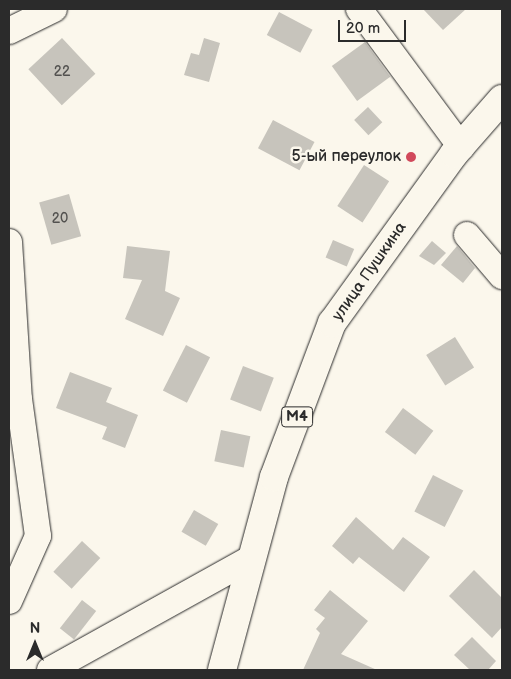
<!DOCTYPE html>
<meta charset="utf-8">
<style>
body{margin:0}
#map{position:relative;width:511px;height:679px;overflow:hidden;background:#fbf7ec;font-family:"Balsamiq Sans",sans-serif}
div>[style]{position:absolute}
[style*='--x']{left:calc(var(--x)*1px);top:calc(var(--y)*1px);width:calc(var(--w)*1px);rotate:calc(var(--a)*1deg)}
.building>*{inset:0;background:#c7c4bc;transform-origin:0 0}
.roads{filter:drop-shadow(0 0 1px #2b2b2b) drop-shadow(0 0 1px #2b2b2b)}
.minor>*{height:26px;margin:-13px;padding:0 13px;transform-origin:13px;border-radius:13px;background:#fbf7ec}
.highway>*{height:28px;margin:-14px;padding:0 14px;transform-origin:14px;border-radius:14px;background:#fbf7ec}
.dots>*{width:14px;height:14px;translate:-50% -50%;box-sizing:border-box;border:2px solid #fbf7ec;border-radius:50%}
span{translate:-50% -50%;white-space:nowrap;text-align:center;line-height:1.15;-webkit-text-stroke:5px #fbf7ec;paint-order:stroke}
.number-label{font-size:14px;color:#52514f}
.number-label span{-webkit-text-stroke-width:0}
.shield-label span{padding:1px 4px;background:#fbf7ec;border:1px solid;border-radius:4px;-webkit-text-stroke-width:0}
.shield-label{font-size:15px;color:#2b2b2b;font-weight:700}
.poi-label{font-size:16px;color:#2b2b2b}
.right{translate:-100% -50%;text-align:right}
.street-label{font-size:16px;color:#2b2b2b}
.frame{position:absolute;inset:0;border:10px solid #2b2b2b;pointer-events:none}
.north{position:absolute;left:10px;top:619px;width:50px;height:50px;-webkit-text-stroke:4px #fbf7ec;paint-order:stroke;rotate:0deg;font-size:14px;font-weight:700;line-height:20px;text-align:center;color:#2b2b2b}
.north::after{content:'';display:block;margin:auto;width:18px;height:22px;background:#2b2b2b;clip-path:polygon(50% 0,100% 100%,50% 72%,0 100%)}
.scale{position:absolute;left:338px;top:20px;width:68px;height:22px;box-sizing:border-box;border:2px solid #2b2b2b;border-top:0;padding-left:6px;font-size:15px;line-height:18px;white-space:nowrap;color:#2b2b2b;-webkit-text-stroke:4px #fbf7ec;paint-order:stroke}
</style>
<div id="map">
<div class="building">
<i style="clip-path:polygon(423px 9px,466px 9px,443px 30px)"></i>
<i style="left:279px;top:12px;width:38px;height:26px;rotate:28deg"></i>
<i style="left:62px;top:38px;width:49px;height:46px;rotate:47deg"></i>
<i style="clip-path:polygon(204px 38px,220px 43px,209px 82px,184px 75px,191px 53px,199px 55px)"></i>
<i style="left:365px;top:42px;width:43px;height:41px;rotate:54deg"></i>
<i style="left:368px;top:107px;width:21px;height:19px;rotate:47deg"></i>
<i style="left:273px;top:120px;width:47px;height:32px;rotate:28deg"></i>
<i style="left:364px;top:165px;width:30px;height:49px;rotate:33deg"></i>
<i style="left:69px;top:194px;width:44px;height:31px;rotate:74deg"></i>
<i style="left:333px;top:240px;width:23px;height:19px;rotate:23deg"></i>
<i style="clip-path:polygon(432px 241px,446px 253px,434px 265px,419px 256px)"></i>
<i style="clip-path:polygon(127px 246px,170px 251px,165px 291px,180px 298px,163px 336px,125px 319px,142px 280px,123px 278px)"></i>
<i style="clip-path:polygon(457px 246px,475px 268px,463px 283px,441px 265px)"></i>
<i style="left:455px;top:337px;width:36px;height:34px;rotate:58deg"></i>
<i style="left:186px;top:345px;width:27px;height:51px;rotate:27deg"></i>
<i style="left:243px;top:366px;width:33px;height:36px;rotate:21deg"></i>
<i style="clip-path:polygon(70px 372px,112px 388px,106px 402px,138px 415px,125px 448px,102px 439px,107px 427px,56px 408px)"></i>
<i style="left:403px;top:408px;width:38px;height:30px;rotate:37deg"></i>
<i style="left:221px;top:430px;width:30px;height:32px;rotate:12deg"></i>
<i style="left:433px;top:475px;width:34px;height:41px;rotate:27deg"></i>
<i style="left:194px;top:510px;width:28px;height:25px;rotate:30deg"></i>
<i style="clip-path:polygon(356px 517px,393px 550px,403px 537px,430px 557px,404px 592px,359px 557px,353px 564px,332px 546px)"></i>
<i style="left:82px;top:541px;width:25px;height:42px;rotate:43deg"></i>
<i style="clip-path:polygon(474px 570px,502px 598px,502px 627px,492px 638px,449px 596px)"></i>
<i style="clip-path:polygon(330px 590px,368px 621px,341px 654px,377px 670px,303px 670px,320px 633px,316px 629px,325px 618px,314px 610px)"></i>
<i style="left:82px;top:600px;width:18px;height:36px;rotate:38deg"></i>
<i style="clip-path:polygon(472px 637px,496px 661px,488px 670px,470px 670px,454px 655px)"></i>
</div>
<div class="roads">
<div class="minor">
<i style="--x:359;--y:9;--w:172;--a:53.5"></i>
<i style="--x:9;--y:31;--w:50;--a:-26.1"></i>
<i style="--x:467;--y:235;--w:54;--a:49.5"></i>
<i style="--x:9;--y:242;--w:157;--a:86.4"></i>
<i style="--x:19;--y:399;--w:138;--a:82.1"></i>
<i style="--x:38;--y:536;--w:71;--a:114"></i>
<i style="--x:50;--y:670;--w:229;--a:-29"></i>
</div>
<div class="highway">
<i style="--x:222;--y:670;--w:200;--a:-74.9"></i>
<i style="--x:274;--y:477;--w:165;--a:-69.4"></i>
<i style="--x:332;--y:323;--w:208;--a:-54.2"></i>
<i style="--x:454;--y:154;--w:73;--a:-48.9"></i>
</div>
</div>
<div class="dots">
<i style="left:411px;top:157px;background:#d1495b"></i>
</div>
<div class="number-label">
<span style="left:62px;top:72px">22</span>
<span style="left:60px;top:219px">20</span>
</div>
<div class="shield-label">
<span style="left:297px;top:417px">M4</span>
</div>
<div class="poi-label">
<span class="right" style="left:401px;top:157px">5-ый переулок</span>
</div>
<div class="street-label">
<span style="left:370px;top:272px;rotate:-55deg">улица Пушкина</span>
</div>
<div class="frame"></div>
<div class="north">N</div>
<div class="scale">20 m</div>
</div>
